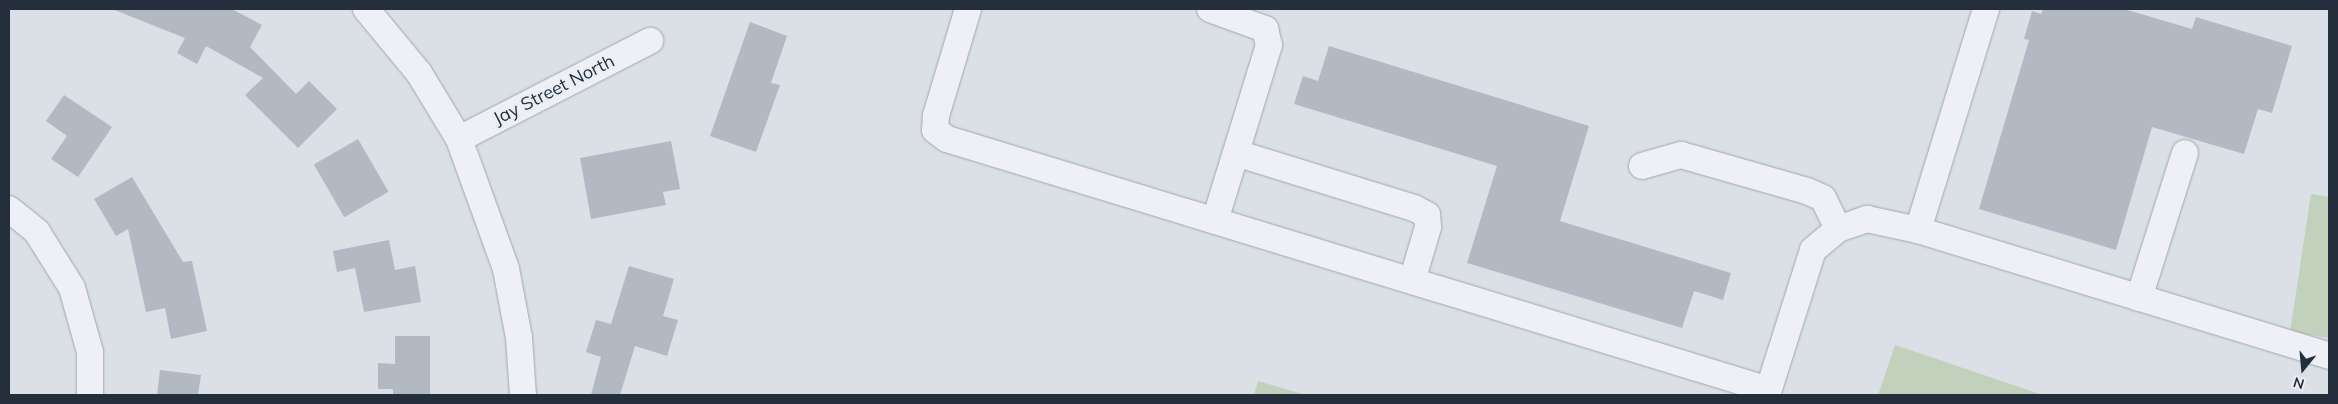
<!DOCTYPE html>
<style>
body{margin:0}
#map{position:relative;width:2338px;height:404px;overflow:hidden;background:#dbe0e6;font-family:Mulish,sans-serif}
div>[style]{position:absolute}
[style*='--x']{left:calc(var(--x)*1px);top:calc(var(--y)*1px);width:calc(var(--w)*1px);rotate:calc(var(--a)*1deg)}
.green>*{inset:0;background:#c1d1bb}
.building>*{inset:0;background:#b2b9c3;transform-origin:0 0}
.roads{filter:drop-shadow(0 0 1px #a0a7b0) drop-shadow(0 0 1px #a0a7b0)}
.minor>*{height:26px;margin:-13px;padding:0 13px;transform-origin:13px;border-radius:13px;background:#eef0f5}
span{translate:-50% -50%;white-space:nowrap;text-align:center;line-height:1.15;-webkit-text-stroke:4px #eaeef4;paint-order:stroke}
.street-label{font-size:18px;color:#242e3d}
.frame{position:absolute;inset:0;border:10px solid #242e3d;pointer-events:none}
.north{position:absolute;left:2278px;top:344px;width:50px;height:50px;-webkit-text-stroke:4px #eaeef4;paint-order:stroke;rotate:197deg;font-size:14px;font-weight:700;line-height:20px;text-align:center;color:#242e3d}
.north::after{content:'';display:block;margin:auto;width:18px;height:22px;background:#242e3d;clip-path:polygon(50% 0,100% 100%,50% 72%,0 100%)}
</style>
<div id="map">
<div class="green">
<i style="clip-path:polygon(2311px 194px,2329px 197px,2329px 338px,2290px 332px)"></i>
<i style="clip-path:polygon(1895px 345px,2043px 395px,1878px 395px)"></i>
<i style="clip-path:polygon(1258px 381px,1306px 395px,1254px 395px)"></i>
</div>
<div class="building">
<i style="clip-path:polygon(112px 9px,232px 9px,262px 25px,250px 47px,296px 94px,309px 81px,337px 109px,298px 148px,245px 95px,263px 78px,206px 46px,197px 64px,177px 53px,185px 38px)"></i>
<i style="clip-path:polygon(2043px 9px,2124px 9px,2192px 29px,2196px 17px,2292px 46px,2272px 113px,2258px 109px,2244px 154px,2152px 127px,2116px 250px,1979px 209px,2029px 40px,2024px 39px,2032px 11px,2041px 14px)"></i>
<i style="clip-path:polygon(750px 22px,787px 36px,771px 83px,780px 85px,756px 152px,710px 136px)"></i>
<i style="clip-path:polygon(1329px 46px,1589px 126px,1560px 221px,1731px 273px,1723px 300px,1694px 291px,1682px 328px,1467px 263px,1497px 166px,1294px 104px,1303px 76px,1318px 81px)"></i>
<i style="clip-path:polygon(64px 95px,112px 127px,78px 177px,51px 159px,67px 136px,46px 121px)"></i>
<i style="left:358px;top:139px;width:61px;height:51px;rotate:60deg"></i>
<i style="clip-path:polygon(671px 141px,680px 189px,663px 192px,666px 205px,591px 219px,580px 158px)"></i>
<i style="clip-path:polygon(132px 177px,183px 262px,192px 261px,207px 331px,171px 339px,165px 308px,146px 312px,128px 229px,116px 236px,94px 199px)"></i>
<i style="clip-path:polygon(389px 240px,395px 270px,415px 266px,421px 302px,364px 312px,355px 268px,337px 272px,333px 251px)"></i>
<i style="clip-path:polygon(629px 266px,674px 279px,663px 316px,678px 320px,667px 356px,635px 346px,620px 395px,591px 395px,601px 357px,586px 352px,596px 320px,611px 324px)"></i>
<i style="clip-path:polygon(395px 336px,430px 336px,430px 395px,393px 395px,393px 389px,378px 389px,378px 363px,395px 364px)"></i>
<i style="clip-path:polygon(160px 370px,201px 375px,198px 395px,157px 395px)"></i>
</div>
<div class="roads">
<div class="minor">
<i style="--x:366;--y:9;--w:83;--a:50.4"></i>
<i style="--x:419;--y:73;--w:77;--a:58.8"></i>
<i style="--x:459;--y:139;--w:138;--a:70.1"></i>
<i style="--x:506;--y:269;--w:70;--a:79.3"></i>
<i style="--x:519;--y:338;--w:57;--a:86"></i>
<i style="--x:968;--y:9;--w:112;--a:106.7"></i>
<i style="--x:936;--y:116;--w:14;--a:94"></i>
<i style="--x:935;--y:130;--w:15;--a:37"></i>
<i style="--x:947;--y:139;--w:859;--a:16.98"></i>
<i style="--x:1210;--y:9;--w:59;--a:20"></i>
<i style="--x:1265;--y:29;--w:16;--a:76"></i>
<i style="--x:1269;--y:45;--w:184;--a:107.1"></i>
<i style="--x:1986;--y:9;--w:231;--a:107.1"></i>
<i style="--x:1918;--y:230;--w:430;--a:17"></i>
<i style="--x:459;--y:139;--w:215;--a:-27.2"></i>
<i style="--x:1236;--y:153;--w:186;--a:17.2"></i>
<i style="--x:1414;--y:208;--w:15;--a:28"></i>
<i style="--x:1427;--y:215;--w:12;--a:85"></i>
<i style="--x:1428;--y:227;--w:56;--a:106.5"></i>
<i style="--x:1642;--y:166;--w:41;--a:-15.8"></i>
<i style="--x:1681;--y:155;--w:131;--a:15.9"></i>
<i style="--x:1807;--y:191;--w:17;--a:24"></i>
<i style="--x:1823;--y:198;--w:34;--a:64"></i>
<i style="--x:9;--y:209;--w:36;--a:39"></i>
<i style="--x:37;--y:232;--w:66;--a:58"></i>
<i style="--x:72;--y:288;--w:66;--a:74.3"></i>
<i style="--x:90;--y:352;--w:43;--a:90"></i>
<i style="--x:2139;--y:298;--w:152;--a:-72.4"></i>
<i style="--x:1767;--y:395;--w:152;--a:-72.4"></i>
<i style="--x:1813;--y:250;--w:33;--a:-40"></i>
<i style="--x:1838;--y:229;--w:31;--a:-19"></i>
<i style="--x:1867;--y:219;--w:52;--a:12.2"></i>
</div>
</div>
<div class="street-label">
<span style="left:554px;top:90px;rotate:-27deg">Jay Street North</span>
</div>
<div class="frame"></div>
<div class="north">N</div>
</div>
